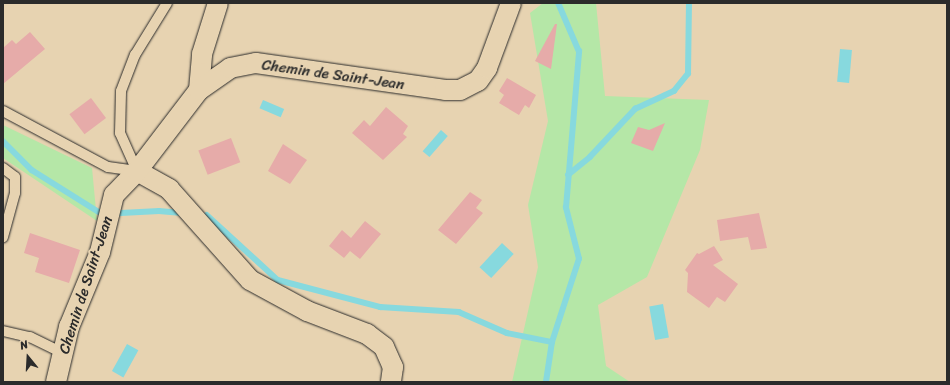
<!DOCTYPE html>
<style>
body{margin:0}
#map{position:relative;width:950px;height:385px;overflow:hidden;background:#e7d3b1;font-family:Sriracha,sans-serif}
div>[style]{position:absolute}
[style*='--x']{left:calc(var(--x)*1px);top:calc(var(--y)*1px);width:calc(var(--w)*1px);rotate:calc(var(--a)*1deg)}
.green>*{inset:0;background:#b5e7a7}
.water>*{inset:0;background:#87d9de;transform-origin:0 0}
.stream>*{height:5.5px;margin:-2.75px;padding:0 2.75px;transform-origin:2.75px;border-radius:2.75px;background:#87d9de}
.building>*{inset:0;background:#e6aba9;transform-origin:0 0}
.roads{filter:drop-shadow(0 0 1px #2b2b2b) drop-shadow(0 0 1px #2b2b2b)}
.lane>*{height:10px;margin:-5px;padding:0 5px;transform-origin:5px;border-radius:5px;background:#e7d3b1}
.street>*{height:20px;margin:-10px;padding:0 10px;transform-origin:10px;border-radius:10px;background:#e7d3b1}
span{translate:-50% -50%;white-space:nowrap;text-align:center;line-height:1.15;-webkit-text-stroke:4px #e7d3b1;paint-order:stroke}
.street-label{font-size:15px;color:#2b2b2b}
.frame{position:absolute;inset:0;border:4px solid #2b2b2b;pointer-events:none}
.north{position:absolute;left:8px;top:337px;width:40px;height:40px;-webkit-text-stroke:3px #e7d3b1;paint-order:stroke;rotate:342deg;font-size:11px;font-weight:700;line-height:16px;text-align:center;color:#2b2b2b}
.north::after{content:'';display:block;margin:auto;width:14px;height:18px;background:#2b2b2b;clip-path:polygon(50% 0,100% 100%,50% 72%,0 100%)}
</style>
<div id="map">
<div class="green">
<i style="clip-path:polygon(543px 3px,596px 3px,605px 96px,709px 100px,700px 150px,647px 277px,598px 305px,606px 366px,630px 382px,512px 382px,538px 267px,528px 205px,548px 121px,530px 13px)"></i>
<i style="clip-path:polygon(3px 125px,92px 168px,97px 221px,3px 158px)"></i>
</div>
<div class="water">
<i style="left:840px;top:49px;width:12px;height:33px;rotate:5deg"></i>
<i style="left:263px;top:100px;width:23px;height:9px;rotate:23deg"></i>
<i style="left:441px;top:130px;width:9px;height:28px;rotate:41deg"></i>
<i style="left:502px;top:243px;width:16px;height:33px;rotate:43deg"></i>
<i style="left:663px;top:304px;width:34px;height:14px;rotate:80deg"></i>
<i style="left:127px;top:344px;width:13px;height:31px;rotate:29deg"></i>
</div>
<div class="stream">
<i style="--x:3;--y:141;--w:41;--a:45"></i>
<i style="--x:32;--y:170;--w:79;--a:32.1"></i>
<i style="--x:568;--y:175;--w:28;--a:-39"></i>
<i style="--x:590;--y:157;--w:66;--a:-46.8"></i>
<i style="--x:635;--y:109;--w:43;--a:-24.8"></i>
<i style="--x:674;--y:91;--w:22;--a:-51"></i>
<i style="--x:688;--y:74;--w:71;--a:-89.2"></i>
<i style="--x:121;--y:213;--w:38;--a:-3"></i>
<i style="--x:159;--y:211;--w:23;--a:5"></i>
<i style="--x:207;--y:215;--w:96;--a:42.5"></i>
<i style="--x:278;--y:280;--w:106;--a:14.8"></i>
<i style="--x:380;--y:307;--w:79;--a:3.6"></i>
<i style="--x:459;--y:312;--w:52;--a:23.6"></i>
<i style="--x:507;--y:333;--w:46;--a:11.3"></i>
<i style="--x:546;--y:382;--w:40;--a:-81.5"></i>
<i style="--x:552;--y:342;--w:87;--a:-72"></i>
<i style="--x:579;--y:259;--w:53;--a:-104.3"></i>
<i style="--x:566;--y:208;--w:157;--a:-85.2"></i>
<i style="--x:579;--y:52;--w:53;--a:-113.2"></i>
</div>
<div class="building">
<i style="clip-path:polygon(555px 24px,557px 24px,551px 69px,535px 61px)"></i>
<i style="clip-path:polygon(30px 32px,45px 49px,3px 84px,3px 48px,12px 40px,16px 44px)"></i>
<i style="clip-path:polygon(507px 78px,536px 95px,529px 108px,525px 105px,519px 115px,499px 103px,504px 95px,499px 91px)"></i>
<i style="left:91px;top:98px;width:25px;height:27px;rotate:53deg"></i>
<i style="clip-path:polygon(386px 107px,408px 126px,403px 134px,407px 137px,383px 160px,352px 133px,364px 120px,370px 126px)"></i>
<i style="clip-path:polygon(665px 123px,653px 151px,631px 143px,638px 127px,649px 130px)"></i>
<i style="left:231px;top:138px;width:26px;height:35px;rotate:69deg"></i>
<i style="clip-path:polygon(283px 144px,307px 160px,290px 184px,268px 171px)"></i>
<i style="clip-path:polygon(470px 192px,482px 200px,476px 208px,483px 213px,456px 244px,438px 230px)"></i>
<i style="clip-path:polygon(759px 213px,767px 248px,751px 250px,748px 237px,720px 241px,717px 220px)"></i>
<i style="clip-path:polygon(365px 221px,381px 234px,360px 259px,350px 251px,344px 258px,329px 246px,342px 230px,351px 238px)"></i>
<i style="clip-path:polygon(30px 233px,80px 250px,69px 283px,35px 272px,39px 258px,24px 253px)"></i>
<i style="clip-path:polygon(714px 246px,723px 260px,713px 265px,738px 284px,725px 302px,717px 297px,709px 308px,687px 292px,688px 273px,685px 270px,697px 253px,699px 254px)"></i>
</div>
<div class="roads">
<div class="lane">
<i style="--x:3;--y:111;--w:119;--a:28.1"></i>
<i style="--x:108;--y:167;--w:29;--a:8"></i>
<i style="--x:3;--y:168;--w:15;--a:37"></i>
<i style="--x:15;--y:177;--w:16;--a:90"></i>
<i style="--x:15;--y:193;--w:46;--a:105.3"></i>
<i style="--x:137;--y:171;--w:42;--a:-114.1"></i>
<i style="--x:120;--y:133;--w:42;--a:-88.6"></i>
<i style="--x:121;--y:91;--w:39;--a:-69"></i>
<i style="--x:135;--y:55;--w:61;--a:-58.4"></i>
<i style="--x:3;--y:331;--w:28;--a:13"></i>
<i style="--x:30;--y:337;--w:37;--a:26"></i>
</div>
<div class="street">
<i style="--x:199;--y:90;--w:36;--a:-85"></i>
<i style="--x:202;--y:54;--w:53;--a:-72.6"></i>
<i style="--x:137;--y:171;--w:37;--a:29"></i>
<i style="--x:169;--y:189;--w:122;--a:48.3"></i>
<i style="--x:250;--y:280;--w:65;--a:28.5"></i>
<i style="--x:307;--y:311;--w:64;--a:21"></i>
<i style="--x:367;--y:334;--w:21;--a:37"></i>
<i style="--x:384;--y:347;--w:22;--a:66"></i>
<i style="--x:393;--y:367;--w:15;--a:98"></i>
<i style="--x:56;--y:382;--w:57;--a:-76.7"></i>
<i style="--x:69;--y:327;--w:81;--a:-67.5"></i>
<i style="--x:100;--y:252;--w:59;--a:-76.2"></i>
<i style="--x:114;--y:195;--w:33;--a:-46"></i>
<i style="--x:137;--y:171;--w:102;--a:-52.6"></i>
<i style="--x:199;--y:90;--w:38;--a:-35"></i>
<i style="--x:230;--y:68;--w:26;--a:-11"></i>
<i style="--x:256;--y:63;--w:191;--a:8.1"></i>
<i style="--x:445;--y:90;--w:15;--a:0"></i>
<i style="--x:460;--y:90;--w:20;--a:-27"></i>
<i style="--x:478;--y:81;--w:16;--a:-55"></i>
<i style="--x:487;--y:68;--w:69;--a:-69.7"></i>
</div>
</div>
<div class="street-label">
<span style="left:333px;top:75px;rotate:8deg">Chemin de Saint-Jean</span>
<span style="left:86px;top:285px;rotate:-72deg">Chemin de Saint-Jean</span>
</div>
<div class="frame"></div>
<div class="north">N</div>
</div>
